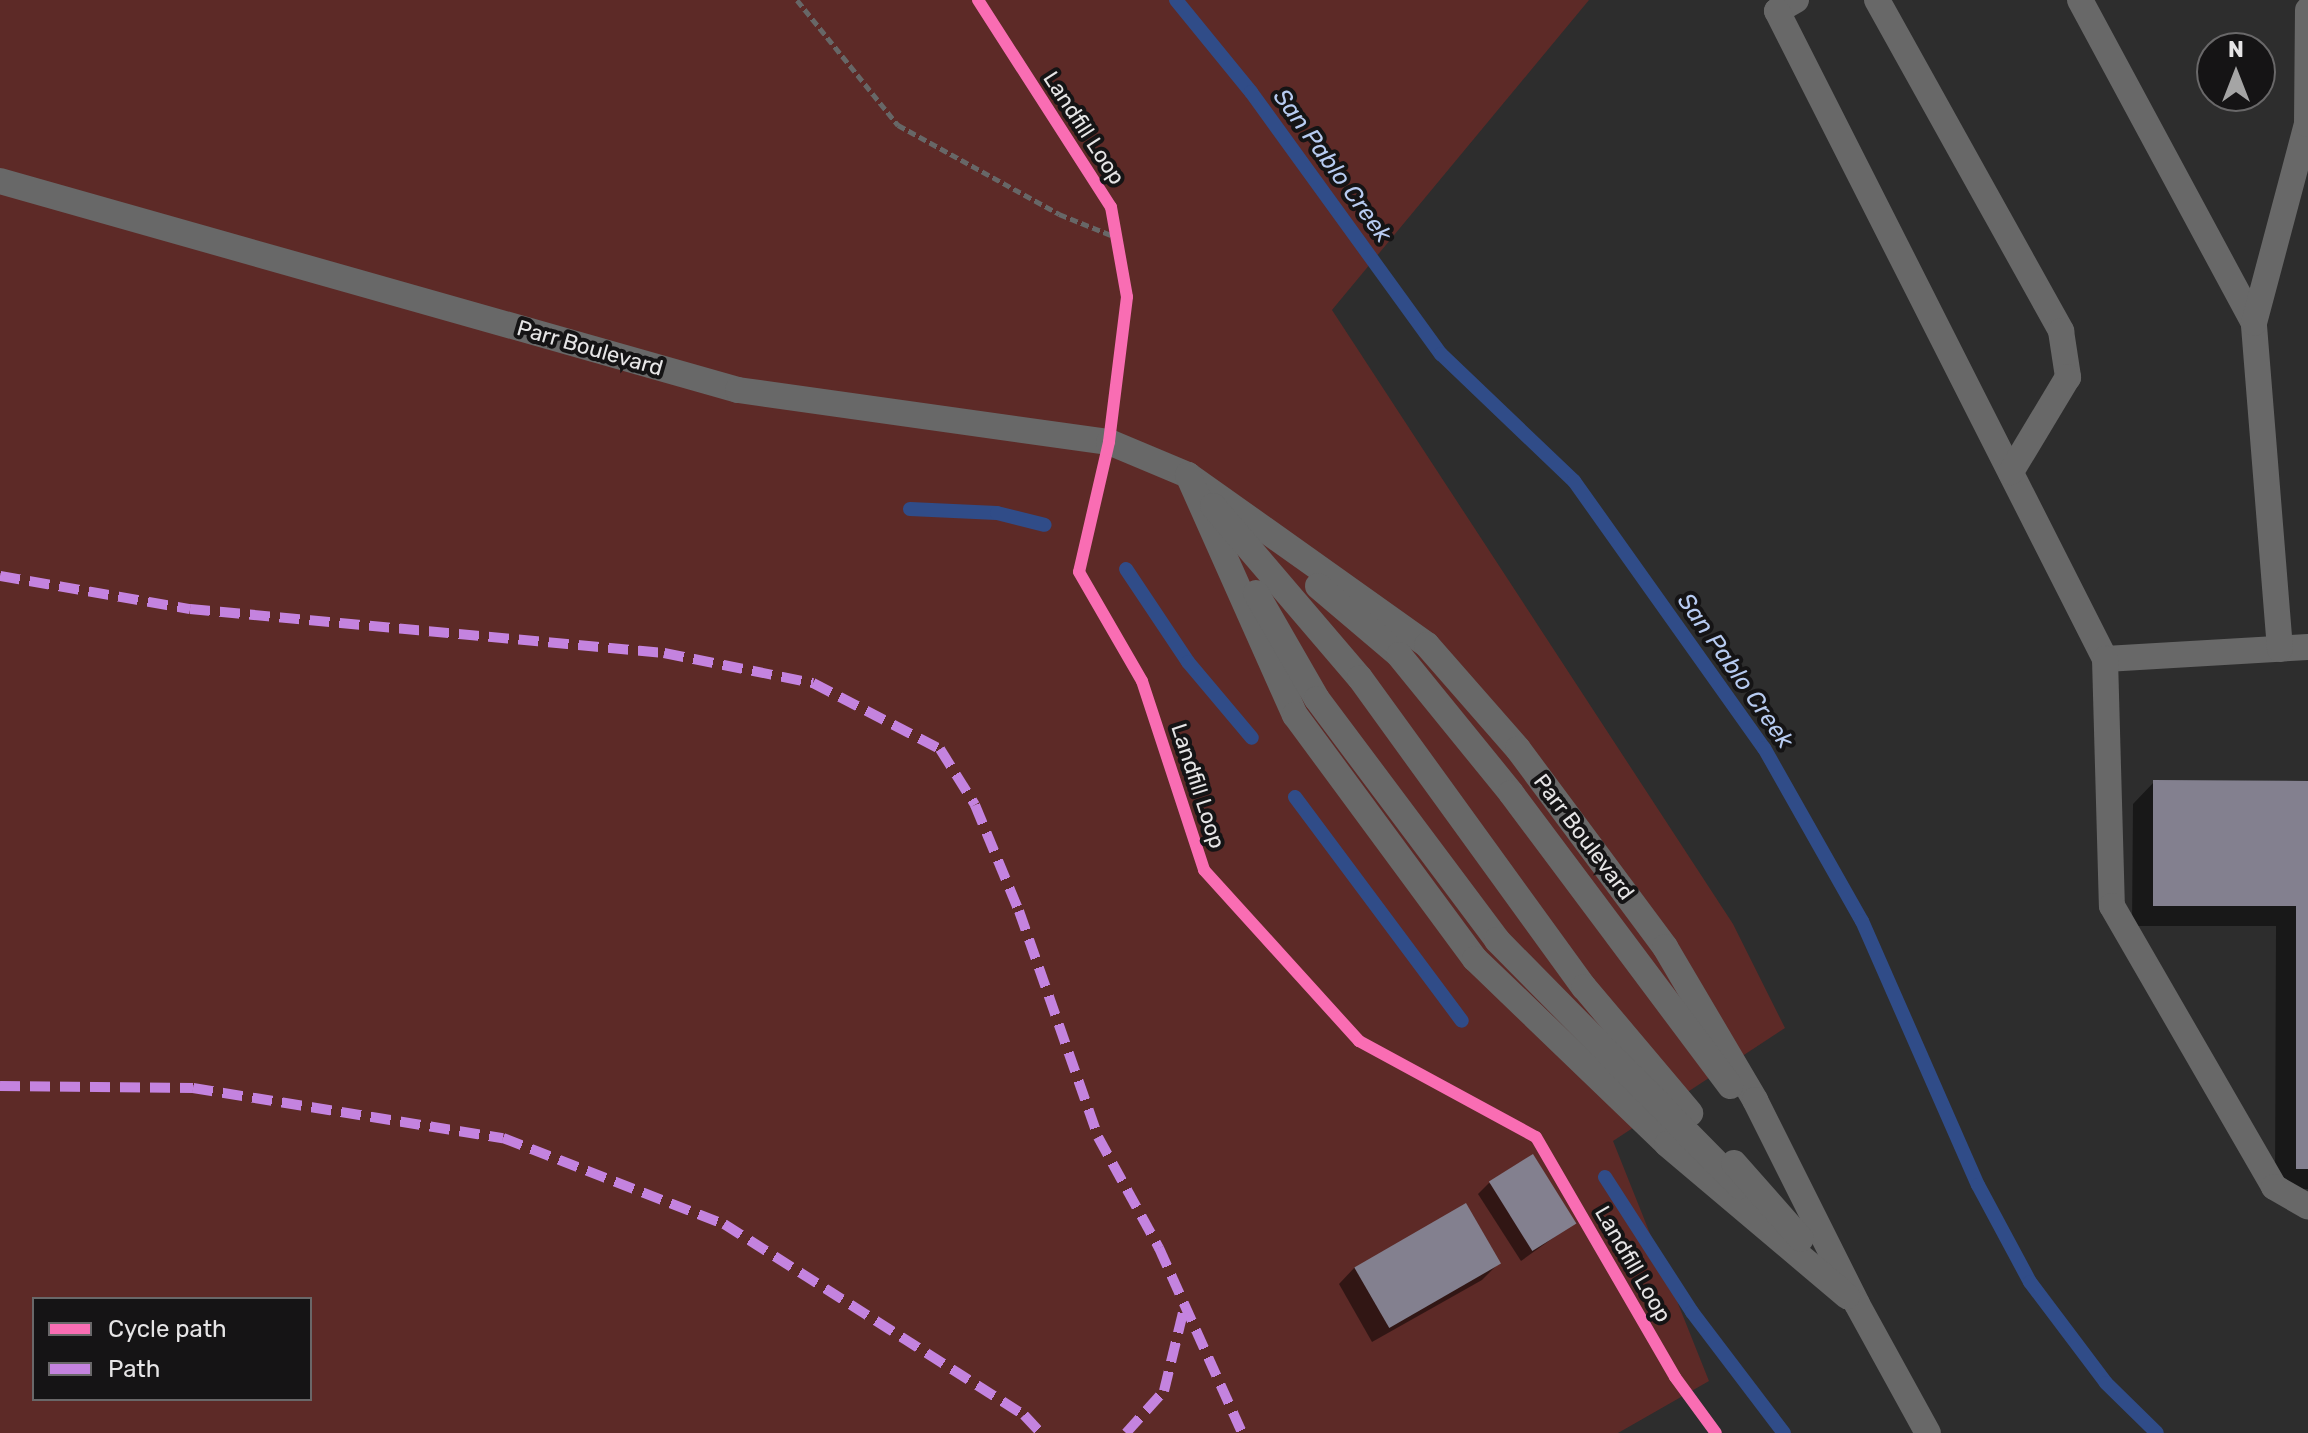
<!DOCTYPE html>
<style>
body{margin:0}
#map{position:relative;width:2308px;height:1433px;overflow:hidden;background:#2d2d2d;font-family:Rubik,sans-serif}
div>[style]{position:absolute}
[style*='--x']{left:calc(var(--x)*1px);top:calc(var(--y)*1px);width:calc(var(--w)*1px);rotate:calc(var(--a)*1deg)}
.green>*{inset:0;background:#5d2a27}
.shadow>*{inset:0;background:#0007}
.stream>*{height:14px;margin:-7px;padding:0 7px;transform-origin:7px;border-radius:7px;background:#304c88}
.building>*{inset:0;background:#83808f;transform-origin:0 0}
.path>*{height:5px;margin-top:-2.5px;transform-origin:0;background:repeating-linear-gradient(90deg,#676767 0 8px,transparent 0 12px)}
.lane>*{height:26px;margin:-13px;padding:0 13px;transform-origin:13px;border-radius:13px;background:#686868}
.quiet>*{height:10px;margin-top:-5px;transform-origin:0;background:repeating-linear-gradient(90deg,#c483df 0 20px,transparent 0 30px)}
.cycleway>*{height:12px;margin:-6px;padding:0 6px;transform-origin:6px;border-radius:6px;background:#f96db3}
span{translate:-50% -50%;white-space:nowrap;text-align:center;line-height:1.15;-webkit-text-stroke:8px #151415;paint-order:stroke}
.street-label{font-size:22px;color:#e6e5e6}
.water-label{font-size:24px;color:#b7cbf1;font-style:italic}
.legend{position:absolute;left:32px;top:1297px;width:280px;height:104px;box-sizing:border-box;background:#151415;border:2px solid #696869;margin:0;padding:10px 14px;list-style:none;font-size:24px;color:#e6e5e6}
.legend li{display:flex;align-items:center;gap:16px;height:40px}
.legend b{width:40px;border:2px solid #696869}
.north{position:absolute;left:2196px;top:32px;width:80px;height:80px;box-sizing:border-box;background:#151415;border:2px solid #696869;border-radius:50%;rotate:0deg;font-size:22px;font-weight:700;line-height:32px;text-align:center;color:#e6e5e6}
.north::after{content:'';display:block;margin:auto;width:28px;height:36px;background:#a5a5a5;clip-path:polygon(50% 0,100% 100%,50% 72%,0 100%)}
</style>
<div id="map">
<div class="green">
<i style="clip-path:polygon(evenodd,0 0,1589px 0,1332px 310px,1733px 924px,1785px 1028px,1613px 1141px,1709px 1381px,1618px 1433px,0 1433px,0 0,34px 1299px,310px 1299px,310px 1399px,34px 1399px,34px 1299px)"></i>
</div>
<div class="shadow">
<i style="clip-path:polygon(2154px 782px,2308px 783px,2308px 1189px,2275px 1189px,2276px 926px,2132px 926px,2133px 804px)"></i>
<i style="clip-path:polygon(1489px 1183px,1574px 1223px,1521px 1261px,1478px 1194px)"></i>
<i style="clip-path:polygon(1498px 1264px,1482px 1280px,1372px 1342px,1339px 1284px,1355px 1267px)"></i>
</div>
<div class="stream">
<i style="--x:1176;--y:0;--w:119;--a:50.8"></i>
<i style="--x:1251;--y:92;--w:324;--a:54.1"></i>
<i style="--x:1441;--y:354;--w:184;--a:43.7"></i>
<i style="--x:1574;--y:481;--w:328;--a:54.6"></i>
<i style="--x:1764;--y:748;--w:199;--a:60.5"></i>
<i style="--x:1862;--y:921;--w:288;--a:66.3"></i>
<i style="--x:1978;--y:1185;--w:110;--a:61.8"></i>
<i style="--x:2030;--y:1282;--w:126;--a:53"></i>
<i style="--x:2106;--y:1383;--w:71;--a:44.4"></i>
<i style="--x:910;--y:509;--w:87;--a:2.6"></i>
<i style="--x:997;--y:513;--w:49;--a:14"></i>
<i style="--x:1126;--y:569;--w:112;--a:56.3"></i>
<i style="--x:1188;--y:662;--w:99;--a:49.9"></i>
<i style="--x:1295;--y:797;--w:279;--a:53.3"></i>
<i style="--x:1605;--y:1177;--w:161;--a:57.2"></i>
<i style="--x:1692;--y:1312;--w:152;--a:52.8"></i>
</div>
<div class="building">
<i style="clip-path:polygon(2153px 780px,2308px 781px,2308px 1169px,2296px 1169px,2296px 906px,2153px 906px)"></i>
<i style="left:1533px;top:1154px;width:82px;height:52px;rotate:58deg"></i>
<i style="left:1466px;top:1203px;width:70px;height:129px;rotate:60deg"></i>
</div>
<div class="path">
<i style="--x:797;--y:0;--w:161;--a:51.1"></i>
<i style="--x:898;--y:125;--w:184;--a:28.9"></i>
<i style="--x:1059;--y:214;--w:61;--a:22"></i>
</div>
<div class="lane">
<i style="--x:1796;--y:0;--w:22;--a:150"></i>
<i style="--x:1777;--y:11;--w:726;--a:63.15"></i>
<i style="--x:1877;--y:0;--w:379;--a:60.9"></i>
<i style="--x:2061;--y:331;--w:47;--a:81.3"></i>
<i style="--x:2068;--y:377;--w:111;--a:121"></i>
<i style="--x:2080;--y:0;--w:367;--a:61.7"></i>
<i style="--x:0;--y:181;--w:767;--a:15.81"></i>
<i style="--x:738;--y:390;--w:375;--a:8"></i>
<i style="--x:1109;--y:442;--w:86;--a:22.7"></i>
<i style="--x:1188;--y:475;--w:293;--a:35.4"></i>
<i style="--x:1427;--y:645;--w:138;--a:48.8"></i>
<i style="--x:1518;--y:749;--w:247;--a:53.4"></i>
<i style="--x:1665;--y:947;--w:178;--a:59.5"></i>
<i style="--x:1755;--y:1100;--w:228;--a:63.4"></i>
<i style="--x:1857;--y:1304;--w:147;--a:61.2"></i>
<i style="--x:1188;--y:475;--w:263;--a:66"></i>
<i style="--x:1295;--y:715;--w:303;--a:53.6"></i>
<i style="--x:1475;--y:959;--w:267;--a:43.9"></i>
<i style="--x:1667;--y:1144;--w:236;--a:40.2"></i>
<i style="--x:1213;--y:506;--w:226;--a:49.5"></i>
<i style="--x:1360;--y:678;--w:382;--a:54.1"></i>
<i style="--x:1584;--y:987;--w:165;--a:49.9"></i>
<i style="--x:1318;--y:586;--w:106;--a:40.4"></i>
<i style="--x:1399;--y:655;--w:178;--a:50.9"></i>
<i style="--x:1511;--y:793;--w:366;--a:53.2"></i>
<i style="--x:1256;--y:593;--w:122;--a:60.1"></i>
<i style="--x:1317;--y:699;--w:301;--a:53.2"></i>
<i style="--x:1497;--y:940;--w:346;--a:45.4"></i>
<i style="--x:2308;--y:647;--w:203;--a:176.6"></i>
<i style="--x:2105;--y:659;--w:247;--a:88.4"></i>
<i style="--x:2112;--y:906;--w:324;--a:60"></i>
<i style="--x:2274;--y:1187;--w:39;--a:30"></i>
<i style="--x:2280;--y:649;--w:327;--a:-94.6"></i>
<i style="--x:2254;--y:323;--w:206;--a:-75.1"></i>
<i style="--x:2307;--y:124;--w:114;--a:-89.5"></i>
<i style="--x:1734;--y:1163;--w:101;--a:48.6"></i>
</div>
<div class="quiet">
<i style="--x:0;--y:576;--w:193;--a:9.9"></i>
<i style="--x:190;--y:609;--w:476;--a:5.3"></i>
<i style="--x:664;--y:653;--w:152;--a:11.4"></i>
<i style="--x:813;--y:683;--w:143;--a:27.5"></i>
<i style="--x:940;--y:749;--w:66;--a:58"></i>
<i style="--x:975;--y:805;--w:115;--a:67.5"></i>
<i style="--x:1019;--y:911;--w:239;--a:70.7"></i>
<i style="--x:1098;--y:1137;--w:127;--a:61.2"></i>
<i style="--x:1159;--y:1248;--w:203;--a:65.8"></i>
<i style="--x:0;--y:1086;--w:193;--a:0.6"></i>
<i style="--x:193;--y:1088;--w:314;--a:9.2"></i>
<i style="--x:503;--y:1138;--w:237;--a:21.3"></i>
<i style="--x:724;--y:1224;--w:356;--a:32.5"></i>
<i style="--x:1024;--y:1415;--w:25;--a:47"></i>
<i style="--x:1126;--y:1433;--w:57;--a:-47.9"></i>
<i style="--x:1164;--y:1391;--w:89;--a:-76.4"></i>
</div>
<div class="cycleway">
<i style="--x:978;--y:0;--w:246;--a:57.3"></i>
<i style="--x:1111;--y:207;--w:91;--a:79.9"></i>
<i style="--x:1127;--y:297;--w:146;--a:97.1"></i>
<i style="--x:1109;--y:442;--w:133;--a:103"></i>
<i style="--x:1079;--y:572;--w:126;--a:60"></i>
<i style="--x:1142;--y:681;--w:199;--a:71.8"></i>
<i style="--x:1204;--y:870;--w:231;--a:47.8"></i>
<i style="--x:1359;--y:1041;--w:201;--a:28.5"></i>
<i style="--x:1536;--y:1137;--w:277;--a:59.9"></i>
<i style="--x:1675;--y:1377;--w:69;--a:53.8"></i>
</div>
<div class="street-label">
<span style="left:1084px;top:128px;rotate:57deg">Landfill Loop</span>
<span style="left:590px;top:348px;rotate:16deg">Parr Boulevard</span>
<span style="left:1198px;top:786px;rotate:72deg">Landfill Loop</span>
<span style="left:1584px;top:837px;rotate:53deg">Parr Boulevard</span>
<span style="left:1633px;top:1264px;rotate:60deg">Landfill Loop</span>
</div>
<div class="water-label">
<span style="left:1332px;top:166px;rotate:54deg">San Pablo Creek</span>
<span style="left:1735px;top:671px;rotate:55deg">San Pablo Creek</span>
</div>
<ul class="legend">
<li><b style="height:10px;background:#f96db3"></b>Cycle path</li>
<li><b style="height:10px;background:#c483df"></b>Path</li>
</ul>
<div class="north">N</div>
</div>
